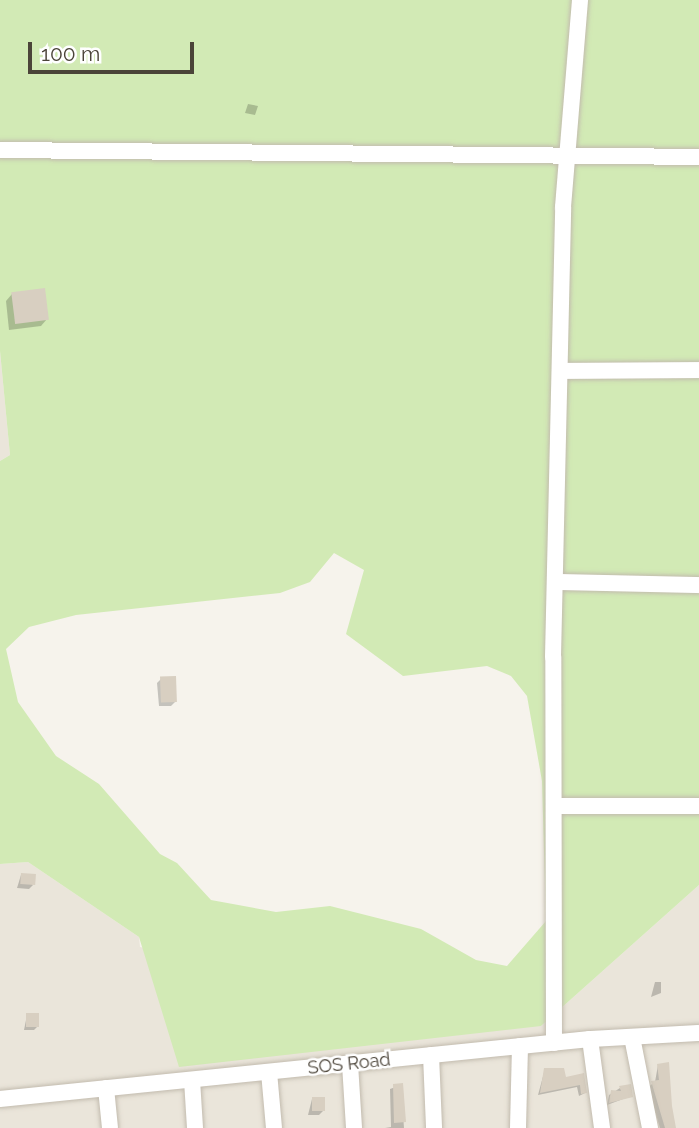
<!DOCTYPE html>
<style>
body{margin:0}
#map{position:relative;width:699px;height:1128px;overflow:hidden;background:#f6f3ec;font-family:Raleway,sans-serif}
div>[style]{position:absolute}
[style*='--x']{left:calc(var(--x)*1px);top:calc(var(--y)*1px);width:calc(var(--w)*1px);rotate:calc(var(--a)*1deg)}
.residential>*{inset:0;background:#eae5da}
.green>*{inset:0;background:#d2eab5}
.shadow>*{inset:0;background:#0003}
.building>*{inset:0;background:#d8cfc1;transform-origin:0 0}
.roads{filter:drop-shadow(0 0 2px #c2bbae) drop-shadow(0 0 2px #c2bbae)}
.minor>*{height:16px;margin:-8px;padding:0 8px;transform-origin:8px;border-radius:8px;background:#fff}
span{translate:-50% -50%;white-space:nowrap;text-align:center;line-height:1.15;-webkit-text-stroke:5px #fff;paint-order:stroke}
.street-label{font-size:18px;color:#4b4439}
.scale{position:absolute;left:28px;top:42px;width:166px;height:32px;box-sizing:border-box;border:4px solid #4b4439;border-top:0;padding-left:9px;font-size:21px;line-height:24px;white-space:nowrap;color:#4b4439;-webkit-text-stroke:5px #fff;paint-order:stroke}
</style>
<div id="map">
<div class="residential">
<i style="clip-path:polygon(0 351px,10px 455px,0 461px)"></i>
<i style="clip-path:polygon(28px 862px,139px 937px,140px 947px,541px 1026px,699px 885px,699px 1128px,0 1128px,0 864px)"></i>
</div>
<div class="green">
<i style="clip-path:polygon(evenodd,0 0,699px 0,699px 885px,541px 1026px,179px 1067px,139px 937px,28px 862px,0 864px,0 461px,10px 455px,0 351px,0 0,334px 553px,364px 570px,346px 634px,403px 676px,487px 666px,511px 676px,527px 696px,542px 781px,546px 921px,507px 966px,476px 960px,421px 929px,330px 906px,276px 912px,211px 900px,177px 863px,160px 854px,99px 784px,56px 756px,18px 702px,6px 649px,29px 627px,76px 615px,280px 593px,310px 582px,334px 553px)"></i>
</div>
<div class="shadow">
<i style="clip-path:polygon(248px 104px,258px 106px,255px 115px,245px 113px)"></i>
<i style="clip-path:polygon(12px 294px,47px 319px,41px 326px,9px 330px,6px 301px)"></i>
<i style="clip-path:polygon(161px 679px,175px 702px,171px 706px,159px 706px,157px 683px)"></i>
<i style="clip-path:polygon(21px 875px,33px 885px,29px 889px,17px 888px)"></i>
<i style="clip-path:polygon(655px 982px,661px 982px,661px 993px,651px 997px)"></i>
<i style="clip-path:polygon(27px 1015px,38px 1026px,34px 1030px,24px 1030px)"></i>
<i style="clip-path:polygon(658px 1065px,674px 1128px,660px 1128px,648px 1087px,655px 1082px)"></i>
<i style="clip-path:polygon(545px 1069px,565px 1079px,583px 1075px,585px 1093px,579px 1096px,577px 1087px,538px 1095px)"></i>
<i style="clip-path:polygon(401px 1085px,404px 1128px,385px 1128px,391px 1127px,390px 1089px)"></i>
<i style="clip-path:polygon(620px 1088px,631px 1096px,607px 1105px,609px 1095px)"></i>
<i style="clip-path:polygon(312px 1099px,323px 1111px,319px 1115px,308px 1115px)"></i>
</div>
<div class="building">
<i style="left:45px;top:288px;width:32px;height:34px;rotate:83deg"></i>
<i style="left:176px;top:676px;width:26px;height:16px;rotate:88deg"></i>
<i style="left:21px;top:873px;width:15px;height:11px;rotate:4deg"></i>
<i style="left:26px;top:1013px;width:13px;height:14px"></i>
<i style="clip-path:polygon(669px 1062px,672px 1106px,676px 1128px,665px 1128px,651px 1081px,659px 1080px,657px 1064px)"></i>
<i style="clip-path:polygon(544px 1068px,564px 1068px,566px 1077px,584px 1073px,587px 1093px,581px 1094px,580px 1085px,540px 1093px)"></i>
<i style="clip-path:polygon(403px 1083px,406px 1122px,394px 1123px,393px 1084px)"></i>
<i style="clip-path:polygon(631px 1084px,633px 1097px,609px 1103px,611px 1090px,621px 1091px,619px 1086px)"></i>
<i style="left:312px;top:1097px;width:13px;height:14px"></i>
</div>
<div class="roads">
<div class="minor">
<i style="--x:0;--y:150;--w:699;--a:0.57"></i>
<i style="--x:560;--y:371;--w:139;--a:-0.4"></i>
<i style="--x:556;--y:582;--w:143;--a:1.2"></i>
<i style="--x:554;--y:806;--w:145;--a:0"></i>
<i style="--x:632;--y:1037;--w:93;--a:78.8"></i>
<i style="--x:590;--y:1039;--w:90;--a:82.3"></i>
<i style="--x:554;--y:1043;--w:386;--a:-90.1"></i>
<i style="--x:553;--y:657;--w:450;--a:-88.7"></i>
<i style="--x:563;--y:207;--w:208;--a:-85.3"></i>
<i style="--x:431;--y:1055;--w:73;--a:87.6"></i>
<i style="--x:350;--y:1064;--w:64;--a:86.4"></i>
<i style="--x:269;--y:1072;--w:56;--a:84.9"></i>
<i style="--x:192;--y:1080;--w:48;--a:86.4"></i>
<i style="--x:106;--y:1088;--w:40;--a:84.3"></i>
<i style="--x:0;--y:1099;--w:593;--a:-5.81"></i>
<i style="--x:590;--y:1039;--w:109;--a:-3.2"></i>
<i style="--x:518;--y:1128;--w:82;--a:-88.6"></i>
</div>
</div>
<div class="street-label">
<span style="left:349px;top:1064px;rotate:-6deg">SOS Road</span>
</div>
<div class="scale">100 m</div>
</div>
